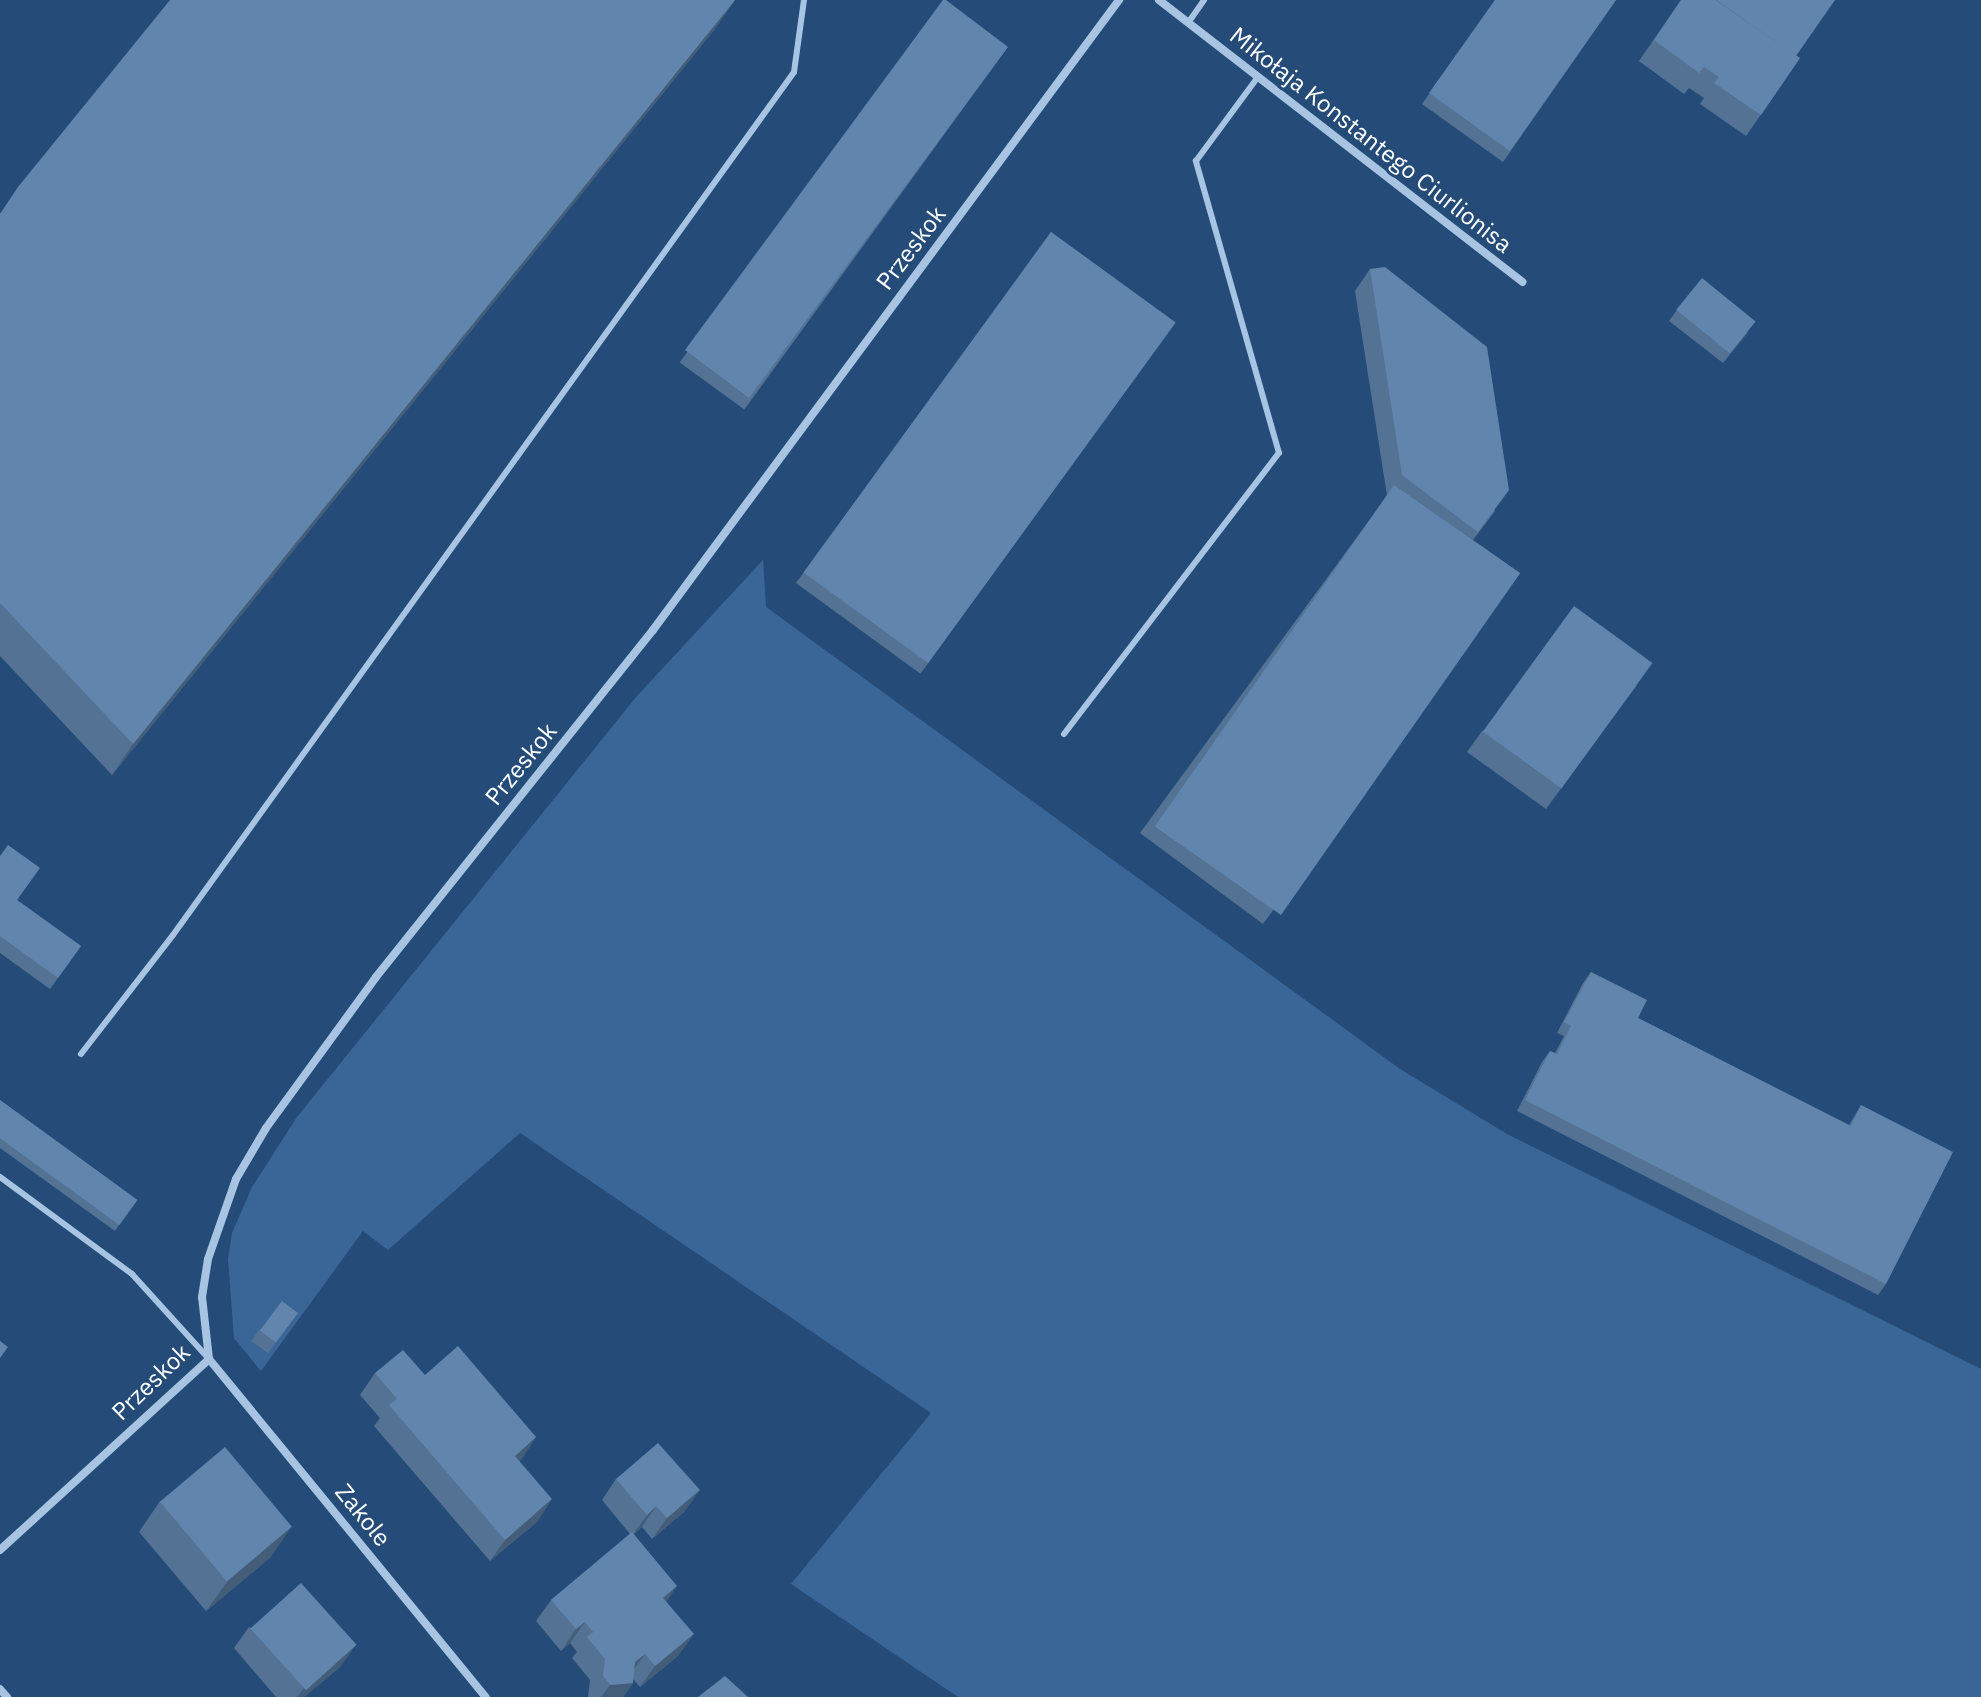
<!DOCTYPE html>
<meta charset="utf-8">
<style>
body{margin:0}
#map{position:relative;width:1981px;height:1697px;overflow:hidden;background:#254c78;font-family:"IBM Plex Sans",sans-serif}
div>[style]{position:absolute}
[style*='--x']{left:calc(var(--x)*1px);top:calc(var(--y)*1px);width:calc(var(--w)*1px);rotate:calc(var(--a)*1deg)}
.green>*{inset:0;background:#396696}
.service>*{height:6px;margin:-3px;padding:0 3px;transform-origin:3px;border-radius:3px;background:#a7c4e3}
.minor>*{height:8px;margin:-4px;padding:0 4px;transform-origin:4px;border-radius:4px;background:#a7c4e3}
.wall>*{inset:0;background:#537294;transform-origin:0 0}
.shaded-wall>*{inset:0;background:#445d78}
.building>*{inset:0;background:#6185ac;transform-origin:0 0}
span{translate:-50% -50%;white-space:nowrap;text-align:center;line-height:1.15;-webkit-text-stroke:6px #254c78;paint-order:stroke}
.street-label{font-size:24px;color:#fff}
</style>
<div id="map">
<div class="green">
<i style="clip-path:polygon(763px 560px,766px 607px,1400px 1069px,1507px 1134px,1981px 1369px,1981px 1697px,958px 1697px,791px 1584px,931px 1413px,520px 1133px,388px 1250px,363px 1231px,261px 1371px,234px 1338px,228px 1259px,232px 1233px,252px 1187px,297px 1117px,637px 696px)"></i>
</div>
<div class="service">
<i style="--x:1188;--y:23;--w:28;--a:-55"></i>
<i style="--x:1064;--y:734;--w:354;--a:-52.6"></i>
<i style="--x:1279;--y:453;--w:304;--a:-105.9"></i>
<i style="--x:1196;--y:161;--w:104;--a:-53.6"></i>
<i style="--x:81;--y:1054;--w:150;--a:-52.3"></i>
<i style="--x:173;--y:935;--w:1063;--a:-54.26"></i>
<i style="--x:794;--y:72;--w:73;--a:-82.1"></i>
<i style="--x:0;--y:1177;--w:164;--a:36.3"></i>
<i style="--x:132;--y:1274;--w:115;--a:47.8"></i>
</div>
<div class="minor">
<i style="--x:1159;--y:0;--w:460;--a:37.8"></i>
<i style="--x:209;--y:1359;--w:437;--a:50.7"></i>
<i style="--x:0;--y:1550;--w:283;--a:-42.4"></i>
<i style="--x:209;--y:1359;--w:62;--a:-96.4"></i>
<i style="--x:202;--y:1297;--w:38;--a:-81"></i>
<i style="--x:208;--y:1259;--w:85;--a:-70.7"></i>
<i style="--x:236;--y:1179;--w:59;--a:-59.5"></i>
<i style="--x:266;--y:1128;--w:187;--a:-53.9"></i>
<i style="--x:376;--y:977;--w:444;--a:-51.4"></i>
<i style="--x:653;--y:630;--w:784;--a:-53.51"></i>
<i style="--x:0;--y:1689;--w:11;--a:49"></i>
</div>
<div class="wall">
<i style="clip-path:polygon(735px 0,714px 30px,112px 775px,0 656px,0 213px)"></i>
<i style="left:943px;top:0;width:80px;height:448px;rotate:36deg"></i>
<i style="clip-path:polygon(1495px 0,1616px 0,1503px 162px,1422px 104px)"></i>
<i style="clip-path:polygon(1681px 0,1800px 58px,1746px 136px,1700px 104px,1704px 98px,1689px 88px,1684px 94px,1639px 61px)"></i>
<i style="left:1051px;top:232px;width:154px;height:434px;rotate:36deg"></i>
<i style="clip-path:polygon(1370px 269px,1495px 511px,1473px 540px,1520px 573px,1263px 924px,1140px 833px,1387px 496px,1355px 291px)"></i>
<i style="clip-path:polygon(1677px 310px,1748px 332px,1723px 363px,1669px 321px)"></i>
<i style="clip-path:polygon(1637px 685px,1546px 809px,1467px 752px,1482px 731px)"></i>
<i style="clip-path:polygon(0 856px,17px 900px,81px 946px,50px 989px,0 953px)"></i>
<i style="clip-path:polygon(1591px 972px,1638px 1018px,1849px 1125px,1861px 1105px,1886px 1284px,1878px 1295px,1517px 1111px,1542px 1062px,1550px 1051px,1555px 1053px,1564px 1036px,1557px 1033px,1583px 983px)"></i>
<i style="clip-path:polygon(0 1100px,137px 1200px,115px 1231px,0 1148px)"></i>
<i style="clip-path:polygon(298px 1313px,268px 1353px,251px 1341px,259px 1330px)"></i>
<i style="clip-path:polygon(375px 1373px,425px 1375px,536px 1437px,519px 1461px,538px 1521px,490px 1561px,374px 1426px,380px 1418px,360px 1395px)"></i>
<i style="clip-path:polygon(616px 1479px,685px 1511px,652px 1539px,642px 1527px,634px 1534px,667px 1602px,679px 1655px,640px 1687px,633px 1679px,633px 1683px,623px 1697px,588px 1697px,590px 1680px,572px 1658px,577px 1652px,570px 1643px,561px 1651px,536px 1621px,551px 1600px,630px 1534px,602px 1500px)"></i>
<i style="clip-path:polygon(160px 1501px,271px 1557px,206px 1611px,139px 1532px)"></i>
<i style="clip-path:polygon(249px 1627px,341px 1666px,304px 1697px,276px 1697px,234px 1648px)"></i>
</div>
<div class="shaded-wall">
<i style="clip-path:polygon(735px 0,714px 30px,112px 775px,133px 744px)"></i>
<i style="clip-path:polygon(536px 1437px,522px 1459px,500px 1478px,515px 1456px)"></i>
<i style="clip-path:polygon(700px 1490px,685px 1511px,652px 1539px,667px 1518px)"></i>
<i style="clip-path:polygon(552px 1499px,538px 1521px,490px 1561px,505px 1540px)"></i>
<i style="clip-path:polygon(656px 1506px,642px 1527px,632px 1536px,647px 1515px)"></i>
<i style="clip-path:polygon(292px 1526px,271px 1557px,206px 1611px,228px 1581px)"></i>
<i style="clip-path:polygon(677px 1586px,663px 1607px,663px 1598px)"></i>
<i style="clip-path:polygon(585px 1622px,570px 1643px,561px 1651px,576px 1629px)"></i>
<i style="clip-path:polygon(694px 1634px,679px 1655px,640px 1687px,655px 1666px)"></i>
<i style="clip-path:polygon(356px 1645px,341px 1666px,304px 1697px,297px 1697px,303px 1689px)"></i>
<i style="clip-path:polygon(645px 1654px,630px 1675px,635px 1662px)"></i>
<i style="clip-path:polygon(633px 1683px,623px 1697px,601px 1697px,610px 1685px)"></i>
</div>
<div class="building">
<i style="clip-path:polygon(170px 0,735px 0,133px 744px,0 603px,0 214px,18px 187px)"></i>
<i style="clip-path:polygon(943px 0,946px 0,1008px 47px,749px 398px,685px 350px)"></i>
<i style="clip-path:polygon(1495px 0,1616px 0,1510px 151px,1429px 93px)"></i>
<i style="clip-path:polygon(1681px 0,1716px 0,1800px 58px,1761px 115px,1714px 83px,1719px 77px,1704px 67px,1699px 73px,1654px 40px)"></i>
<i style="clip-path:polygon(1716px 0,1835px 0,1796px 56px)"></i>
<i style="left:1051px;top:232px;width:154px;height:421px;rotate:36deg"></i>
<i style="clip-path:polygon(1385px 267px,1487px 347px,1509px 490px,1478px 532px,1402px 475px,1370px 269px)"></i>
<i style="left:1702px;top:278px;width:69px;height:41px;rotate:39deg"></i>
<i style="left:1394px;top:485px;width:154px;height:417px;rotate:35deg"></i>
<i style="left:1574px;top:606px;width:97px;height:155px;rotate:36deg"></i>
<i style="clip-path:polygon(8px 845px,40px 868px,17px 900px,81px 946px,58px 978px,0 936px,0 856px)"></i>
<i style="clip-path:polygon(1591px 972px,1647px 1000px,1638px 1018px,1851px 1126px,1861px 1105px,1953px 1152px,1886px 1284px,1525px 1100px,1550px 1051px,1557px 1054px,1571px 1026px,1564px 1022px)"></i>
<i style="left:0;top:1100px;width:170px;height:31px;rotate:36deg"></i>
<i style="left:282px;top:1301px;width:20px;height:37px;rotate:37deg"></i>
<i style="clip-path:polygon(0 1341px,8px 1347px,0 1358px)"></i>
<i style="clip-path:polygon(458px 1346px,536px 1437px,515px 1456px,552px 1499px,505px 1540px,389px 1405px,397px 1399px,375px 1373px,403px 1350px,425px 1375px)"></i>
<i style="clip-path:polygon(658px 1443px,700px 1490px,667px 1518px,656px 1506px,647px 1515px,616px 1479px)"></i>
<i style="left:225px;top:1447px;width:104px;height:85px;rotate:50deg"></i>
<i style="clip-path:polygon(632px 1532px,677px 1586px,663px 1598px,694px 1634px,655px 1666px,645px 1654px,635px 1662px,633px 1683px,610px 1685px,603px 1676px,605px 1659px,587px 1637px,593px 1632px,585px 1622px,576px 1629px,551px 1600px)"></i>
<i style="left:301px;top:1583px;width:83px;height:68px;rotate:48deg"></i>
<i style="clip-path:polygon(725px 1676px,748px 1697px,698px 1697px)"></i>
</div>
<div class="street-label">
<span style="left:1371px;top:140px;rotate:38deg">Mikołaja Konstantego Ciurlionisa</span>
<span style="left:911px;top:248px;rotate:-53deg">Przeskok</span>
<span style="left:521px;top:764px;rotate:-51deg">Przeskok</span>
<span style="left:151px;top:1382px;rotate:-44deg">Przeskok</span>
<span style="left:363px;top:1515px;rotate:51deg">Zakole</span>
</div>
</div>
